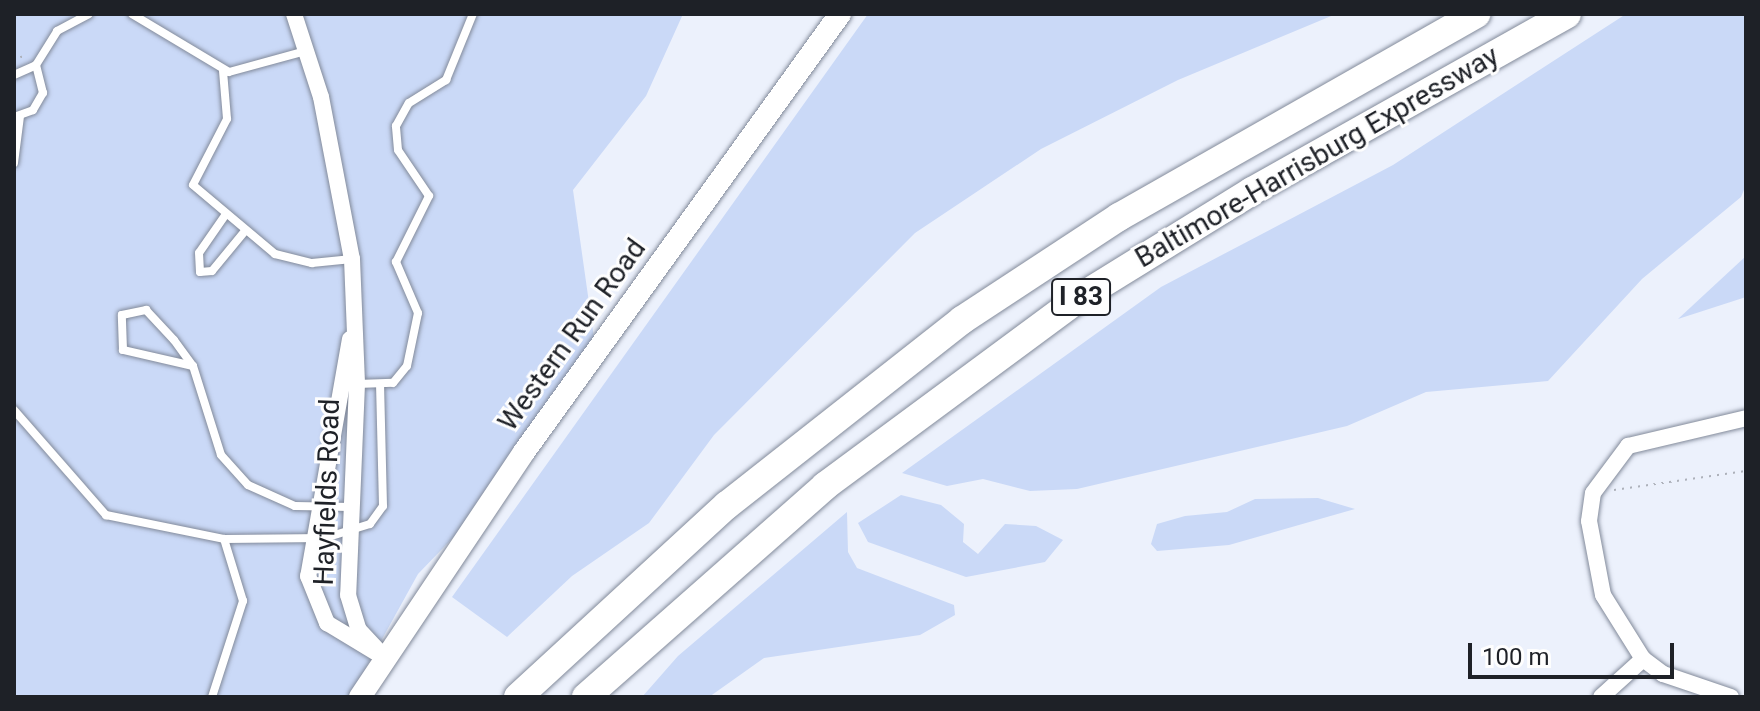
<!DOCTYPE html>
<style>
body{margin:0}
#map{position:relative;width:1760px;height:711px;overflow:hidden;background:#ecf1fc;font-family:Roboto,sans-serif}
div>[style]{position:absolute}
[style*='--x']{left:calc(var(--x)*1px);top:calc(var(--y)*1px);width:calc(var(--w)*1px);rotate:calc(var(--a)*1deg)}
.green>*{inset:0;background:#cad9f7}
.path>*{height:2px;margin-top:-1px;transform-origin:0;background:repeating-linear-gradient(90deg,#adb1ba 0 2px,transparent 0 8px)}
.roads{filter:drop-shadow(0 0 2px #828a9a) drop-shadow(0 0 2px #828a9a)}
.lane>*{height:8px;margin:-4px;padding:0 4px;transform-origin:4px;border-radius:4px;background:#fff}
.street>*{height:16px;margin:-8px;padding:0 8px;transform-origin:8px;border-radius:8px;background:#fff}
.secondary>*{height:22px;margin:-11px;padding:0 11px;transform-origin:11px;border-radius:11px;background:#fff}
.highway>*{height:28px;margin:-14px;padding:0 14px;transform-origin:14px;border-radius:14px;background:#fff}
span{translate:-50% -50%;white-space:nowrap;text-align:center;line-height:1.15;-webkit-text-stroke:6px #fefefe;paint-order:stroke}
.shield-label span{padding:2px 6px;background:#fefefe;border:2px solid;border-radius:6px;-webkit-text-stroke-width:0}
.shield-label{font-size:26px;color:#1e2127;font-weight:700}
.street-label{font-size:28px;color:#1e2127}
.frame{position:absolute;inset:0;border:16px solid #1e2127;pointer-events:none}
.scale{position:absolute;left:1468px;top:643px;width:206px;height:36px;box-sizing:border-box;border:4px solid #1e2127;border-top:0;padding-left:10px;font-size:24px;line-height:28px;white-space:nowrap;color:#1e2127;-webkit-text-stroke:6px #fefefe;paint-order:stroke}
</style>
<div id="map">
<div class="green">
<i style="clip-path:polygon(14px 14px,683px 14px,646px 96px,573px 190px,594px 338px,470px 520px,418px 574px,350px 697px,14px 697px)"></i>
<i style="clip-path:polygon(868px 14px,1336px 14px,1178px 80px,1041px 149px,915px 233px,714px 435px,649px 523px,572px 576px,507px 637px,452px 597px)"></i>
<i style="clip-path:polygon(1626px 14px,1746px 14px,1746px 185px,1741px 197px,1642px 279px,1548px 381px,1426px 392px,1347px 426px,1077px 489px,1030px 491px,983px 479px,947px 486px,902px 473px,1161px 287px,1393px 165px)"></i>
<i style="clip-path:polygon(1746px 256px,1746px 297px,1678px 319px)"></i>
<i style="clip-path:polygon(901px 495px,941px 505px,964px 524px,963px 542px,978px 554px,1005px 524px,1036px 526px,1063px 540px,1045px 562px,966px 577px,868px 542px,858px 523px)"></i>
<i style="clip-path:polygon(1318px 498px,1355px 509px,1229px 545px,1157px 551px,1151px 544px,1157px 524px,1185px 516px,1227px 512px,1255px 499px)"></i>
<i style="clip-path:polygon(847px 512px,848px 552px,857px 568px,954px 605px,955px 615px,920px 635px,764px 658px,709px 697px,642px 697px,678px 656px)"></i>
</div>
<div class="path">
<i style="--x:14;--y:51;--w:13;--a:39"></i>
<i style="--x:1614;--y:490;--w:133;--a:-8.2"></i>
</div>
<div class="roads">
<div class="lane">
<i style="--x:132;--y:14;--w:113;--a:30.9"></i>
<i style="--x:229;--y:72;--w:80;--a:-15.3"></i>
<i style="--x:223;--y:71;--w:48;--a:85.2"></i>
<i style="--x:227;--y:119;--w:74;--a:117.3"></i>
<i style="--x:193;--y:185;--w:107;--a:40.1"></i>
<i style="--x:275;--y:254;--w:38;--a:14"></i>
<i style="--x:312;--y:263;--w:40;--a:-5.7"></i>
<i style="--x:14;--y:75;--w:24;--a:-24"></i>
<i style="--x:36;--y:65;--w:40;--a:-58"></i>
<i style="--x:57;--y:31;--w:36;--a:-28"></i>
<i style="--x:14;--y:117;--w:20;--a:-20"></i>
<i style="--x:33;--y:110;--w:20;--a:-60"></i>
<i style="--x:43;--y:93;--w:29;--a:-104"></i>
<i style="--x:14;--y:163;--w:47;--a:-82.7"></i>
<i style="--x:226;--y:214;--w:47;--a:124.7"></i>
<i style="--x:199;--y:253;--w:19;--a:87"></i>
<i style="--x:200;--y:272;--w:12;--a:-5"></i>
<i style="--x:212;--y:271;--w:52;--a:-50.5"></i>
<i style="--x:193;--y:366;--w:72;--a:-167.1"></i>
<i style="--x:123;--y:350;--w:35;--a:-92"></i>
<i style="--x:122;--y:315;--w:25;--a:-12"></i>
<i style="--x:146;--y:310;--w:41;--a:47"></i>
<i style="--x:174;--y:340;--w:32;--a:54"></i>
<i style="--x:193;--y:366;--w:93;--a:72.5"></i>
<i style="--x:221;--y:455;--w:40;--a:48"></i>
<i style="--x:248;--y:485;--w:51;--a:24.1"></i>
<i style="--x:295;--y:506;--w:56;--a:1"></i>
<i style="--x:357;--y:384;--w:36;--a:-2"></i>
<i style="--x:393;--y:383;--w:22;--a:-51"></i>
<i style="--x:407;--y:366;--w:54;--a:-78.3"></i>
<i style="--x:418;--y:313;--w:56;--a:-113.3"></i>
<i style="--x:396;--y:262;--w:74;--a:-63.4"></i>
<i style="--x:429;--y:196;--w:55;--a:-124"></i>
<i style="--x:398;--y:150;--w:24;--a:-95"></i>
<i style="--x:396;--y:126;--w:26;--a:-61"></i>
<i style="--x:409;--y:103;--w:44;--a:-31.9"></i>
<i style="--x:446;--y:80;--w:71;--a:-67.8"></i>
<i style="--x:14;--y:410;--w:140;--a:48.8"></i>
<i style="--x:106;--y:515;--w:120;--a:11.5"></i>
<i style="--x:224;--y:539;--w:101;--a:-0.6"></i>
<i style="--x:325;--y:538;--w:47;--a:-17.3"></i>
<i style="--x:370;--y:524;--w:22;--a:-54"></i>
<i style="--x:383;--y:506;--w:119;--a:-91.4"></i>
<i style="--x:212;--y:697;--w:101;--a:-72.1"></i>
<i style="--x:243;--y:601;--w:65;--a:-107"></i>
</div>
<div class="street">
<i style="--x:294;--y:14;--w:87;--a:72"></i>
<i style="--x:321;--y:97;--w:165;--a:79.2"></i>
<i style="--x:352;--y:259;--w:125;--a:87.7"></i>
<i style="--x:357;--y:384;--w:211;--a:92.4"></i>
<i style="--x:348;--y:595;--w:37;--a:73"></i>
<i style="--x:359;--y:630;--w:38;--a:47"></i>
<i style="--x:350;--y:339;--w:241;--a:100"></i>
<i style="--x:308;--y:576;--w:51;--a:68"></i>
<i style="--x:327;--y:623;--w:56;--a:31.1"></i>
<i style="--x:1601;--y:697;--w:57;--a:-42.1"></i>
<i style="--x:1731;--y:697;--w:72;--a:-161.3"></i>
<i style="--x:1663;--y:674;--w:25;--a:-143"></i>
<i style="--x:1643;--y:659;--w:75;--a:-122"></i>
<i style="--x:1603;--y:595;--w:75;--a:-100.7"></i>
<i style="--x:1589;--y:521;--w:28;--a:-82"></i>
<i style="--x:1593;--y:493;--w:59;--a:-53.3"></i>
<i style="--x:1628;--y:446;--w:121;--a:-13.3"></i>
</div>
<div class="secondary">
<i style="--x:360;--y:697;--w:295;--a:-56.2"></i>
<i style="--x:524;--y:452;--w:540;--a:-54.19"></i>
</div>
<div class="highway">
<i style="--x:518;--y:697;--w:284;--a:-42.6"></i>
<i style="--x:727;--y:505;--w:299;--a:-38.2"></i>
<i style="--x:962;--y:320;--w:188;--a:-33.3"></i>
<i style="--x:1119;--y:217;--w:411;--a:-29.6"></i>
<i style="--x:586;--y:697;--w:319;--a:-41.4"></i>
<i style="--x:825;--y:486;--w:316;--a:-36.5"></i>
<i style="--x:1079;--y:298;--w:203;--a:-31.7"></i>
<i style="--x:1252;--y:191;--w:361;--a:-29.3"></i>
</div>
</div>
<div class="shield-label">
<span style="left:1081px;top:297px">I 83</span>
</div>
<div class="street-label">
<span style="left:1317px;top:157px;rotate:-30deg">Baltimore-Harrisburg Expressway</span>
<span style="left:572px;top:335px;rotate:-54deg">Western Run Road</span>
<span style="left:327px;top:492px;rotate:-88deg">Hayfields Road</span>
</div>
<div class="frame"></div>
<div class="scale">100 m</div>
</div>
